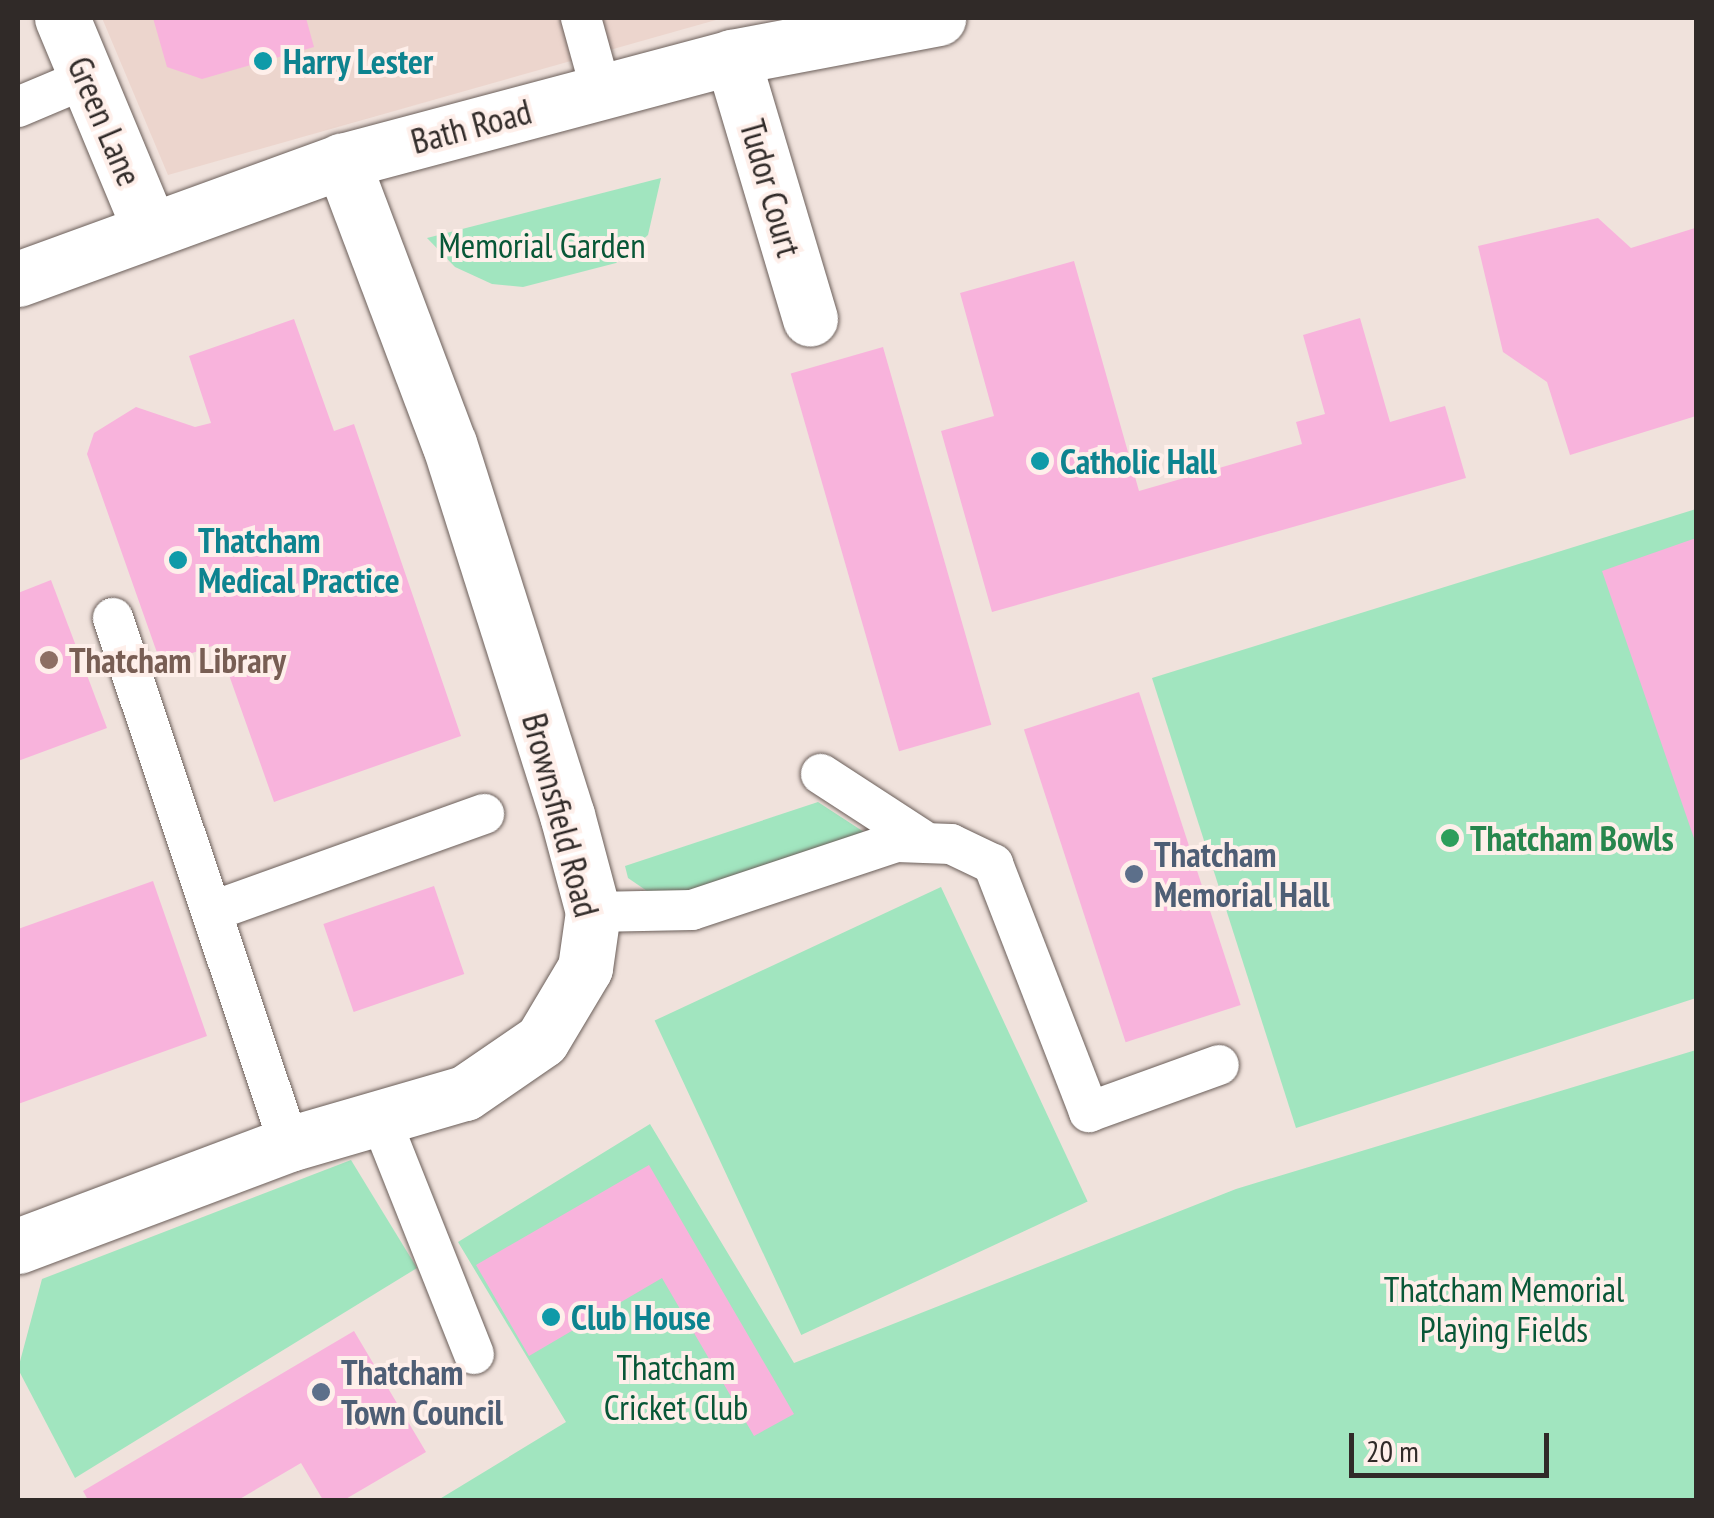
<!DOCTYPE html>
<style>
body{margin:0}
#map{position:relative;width:1714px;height:1518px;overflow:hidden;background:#f0e2dc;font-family:"PT Sans Narrow",sans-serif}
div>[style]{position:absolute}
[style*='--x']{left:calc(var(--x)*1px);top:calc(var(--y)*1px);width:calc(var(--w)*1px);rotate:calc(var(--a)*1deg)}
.built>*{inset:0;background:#ecd5cd}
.green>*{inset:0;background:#a1e5bf;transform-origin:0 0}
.building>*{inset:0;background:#f8b3dc;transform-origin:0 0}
.roads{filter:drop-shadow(0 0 2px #6b5f5a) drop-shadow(0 0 2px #6b5f5a)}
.service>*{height:40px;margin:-20px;padding:0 20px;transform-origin:20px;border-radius:20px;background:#fff}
.minor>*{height:55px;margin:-27.5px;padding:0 27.5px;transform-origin:27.5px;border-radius:27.5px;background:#fff}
.primary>*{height:55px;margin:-27.5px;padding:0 27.5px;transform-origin:27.5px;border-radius:27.5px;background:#fff}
.dots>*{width:28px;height:28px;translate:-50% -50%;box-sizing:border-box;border:5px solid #feefea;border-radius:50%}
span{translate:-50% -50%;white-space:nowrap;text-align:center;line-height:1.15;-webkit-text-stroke:8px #feefea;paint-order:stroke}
.culture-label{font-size:35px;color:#0d838f;font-weight:700}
.left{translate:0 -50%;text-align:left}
.street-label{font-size:35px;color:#302a28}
.park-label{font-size:35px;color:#085737}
.education-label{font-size:35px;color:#785e54;font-weight:700}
.leisure-label{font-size:35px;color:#27864d;font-weight:700}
.service-label{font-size:35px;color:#4e5e75;font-weight:700}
.frame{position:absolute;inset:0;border:20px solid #302a28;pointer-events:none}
.scale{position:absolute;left:1349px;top:1433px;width:200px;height:45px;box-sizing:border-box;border:5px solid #302a28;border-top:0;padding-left:12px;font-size:30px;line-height:35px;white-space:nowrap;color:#302a28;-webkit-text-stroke:8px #feefea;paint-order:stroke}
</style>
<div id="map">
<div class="built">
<i style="clip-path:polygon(102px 18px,723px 18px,168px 175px)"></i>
</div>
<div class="green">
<i style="clip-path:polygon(661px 178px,648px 235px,616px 263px,523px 287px,492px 284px,455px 267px,427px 238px)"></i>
<i style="clip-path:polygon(1696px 509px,1696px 998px,1296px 1128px,1152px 678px)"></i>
<i style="clip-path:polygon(818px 802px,864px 832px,687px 896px,647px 891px,628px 878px,625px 866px)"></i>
<i style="left:941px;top:887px;width:347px;height:316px;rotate:65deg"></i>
<i style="clip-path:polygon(1696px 1050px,1696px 1500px,438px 1500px,566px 1422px,458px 1242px,650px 1124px,794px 1363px,1236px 1189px)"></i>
<i style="clip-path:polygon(351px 1160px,417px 1268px,75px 1478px,18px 1369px,42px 1279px)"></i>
</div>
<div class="building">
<i style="clip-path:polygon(153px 18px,306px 18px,314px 47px,202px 79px,167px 67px)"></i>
<i style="clip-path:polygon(1598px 218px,1631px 248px,1695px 228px,1696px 416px,1570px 455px,1547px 382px,1503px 352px,1478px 246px)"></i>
<i style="clip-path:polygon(1074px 261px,1139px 491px,1302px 444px,1296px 422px,1325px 414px,1303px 335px,1360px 318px,1390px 422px,1445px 406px,1466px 478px,992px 612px,941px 431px,994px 416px,960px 293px)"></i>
<i style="clip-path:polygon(294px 319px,334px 431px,354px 424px,461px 736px,274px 802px,218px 644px,161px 664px,87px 454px,94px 433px,136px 407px,195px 427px,211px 423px,189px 356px)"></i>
<i style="left:883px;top:347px;width:393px;height:96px;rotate:74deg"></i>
<i style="clip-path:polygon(1696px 538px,1696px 844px,1602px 571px)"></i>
<i style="clip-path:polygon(51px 580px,107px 728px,18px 761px,18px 593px)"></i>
<i style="left:1139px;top:692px;width:329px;height:121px;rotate:72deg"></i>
<i style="clip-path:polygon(153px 881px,207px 1036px,18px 1104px,18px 929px)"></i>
<i style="left:434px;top:886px;width:93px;height:117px;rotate:71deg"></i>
<i style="clip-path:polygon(649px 1165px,794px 1414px,754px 1436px,662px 1278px,529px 1356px,476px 1265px)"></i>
<i style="clip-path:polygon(354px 1331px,426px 1452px,344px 1500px,323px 1500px,301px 1463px,238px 1500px,88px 1500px,83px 1491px)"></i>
</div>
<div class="roads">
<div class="service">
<i style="--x:581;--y:18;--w:75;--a:74.5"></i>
<i style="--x:18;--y:107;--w:75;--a:-22.8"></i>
<i style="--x:113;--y:618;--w:555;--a:71.5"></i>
<i style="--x:821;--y:774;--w:119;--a:33"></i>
<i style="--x:213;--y:911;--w:288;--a:-19.7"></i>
<i style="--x:593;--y:912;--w:99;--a:-1.2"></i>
<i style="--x:692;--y:910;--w:216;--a:-18.4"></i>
<i style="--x:897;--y:842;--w:54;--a:2.1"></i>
<i style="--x:951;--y:844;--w:47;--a:25.5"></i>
<i style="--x:993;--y:864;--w:266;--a:68.8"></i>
<i style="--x:1089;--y:1112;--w:138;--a:-19.9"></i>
<i style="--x:380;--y:1118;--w:254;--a:68.3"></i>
</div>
<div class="minor">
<i style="--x:62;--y:18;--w:224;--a:67.4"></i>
<i style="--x:732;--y:57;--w:273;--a:73.4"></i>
<i style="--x:18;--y:1246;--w:290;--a:-20.6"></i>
<i style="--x:289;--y:1144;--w:183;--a:-16.2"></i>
<i style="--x:465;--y:1093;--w:93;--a:-34.5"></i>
<i style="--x:542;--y:1040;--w:84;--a:-59.2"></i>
<i style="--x:585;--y:968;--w:57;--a:-81.9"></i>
<i style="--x:593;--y:912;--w:100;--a:-105"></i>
<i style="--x:567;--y:815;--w:389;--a:-107.6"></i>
<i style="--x:449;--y:444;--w:303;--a:-110.7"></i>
</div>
<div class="primary">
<i style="--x:18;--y:279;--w:345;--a:-20"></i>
<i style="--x:342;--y:161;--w:404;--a:-14.9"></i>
<i style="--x:732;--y:57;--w:210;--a:-10.7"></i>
</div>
</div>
<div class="dots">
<i style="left:263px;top:61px;background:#0f9aa8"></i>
<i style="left:1040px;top:461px;background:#0f9aa8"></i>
<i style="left:178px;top:560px;background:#0f9aa8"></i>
<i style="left:49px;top:660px;background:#8d6e63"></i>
<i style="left:1450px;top:838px;background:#2e9e5b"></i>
<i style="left:1134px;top:874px;background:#5c6f8a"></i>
<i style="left:551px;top:1317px;background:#0f9aa8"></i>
<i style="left:321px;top:1392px;background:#5c6f8a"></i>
</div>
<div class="culture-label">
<span class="left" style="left:283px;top:61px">Harry Lester</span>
<span class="left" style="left:1060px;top:461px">Catholic Hall</span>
<span class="left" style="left:198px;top:560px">Thatcham<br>Medical Practice</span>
<span class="left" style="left:571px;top:1317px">Club House</span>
</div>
<div class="street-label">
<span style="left:105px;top:121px;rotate:67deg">Green Lane</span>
<span style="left:471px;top:126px;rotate:-15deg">Bath Road</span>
<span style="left:771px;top:188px;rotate:74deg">Tudor Court</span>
<span style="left:561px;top:815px;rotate:75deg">Brownsfield Road</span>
</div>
<div class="park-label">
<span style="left:542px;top:245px">Memorial Garden</span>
<span style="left:1504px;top:1309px">Thatcham Memorial<br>Playing Fields</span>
<span style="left:676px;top:1387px">Thatcham<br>Cricket Club</span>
</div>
<div class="education-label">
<span class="left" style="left:69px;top:660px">Thatcham Library</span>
</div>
<div class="leisure-label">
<span class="left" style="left:1470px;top:838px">Thatcham Bowls</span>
</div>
<div class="service-label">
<span class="left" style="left:1154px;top:874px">Thatcham<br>Memorial Hall</span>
<span class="left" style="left:341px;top:1392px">Thatcham<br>Town Council</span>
</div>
<div class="frame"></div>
<div class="scale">20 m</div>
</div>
